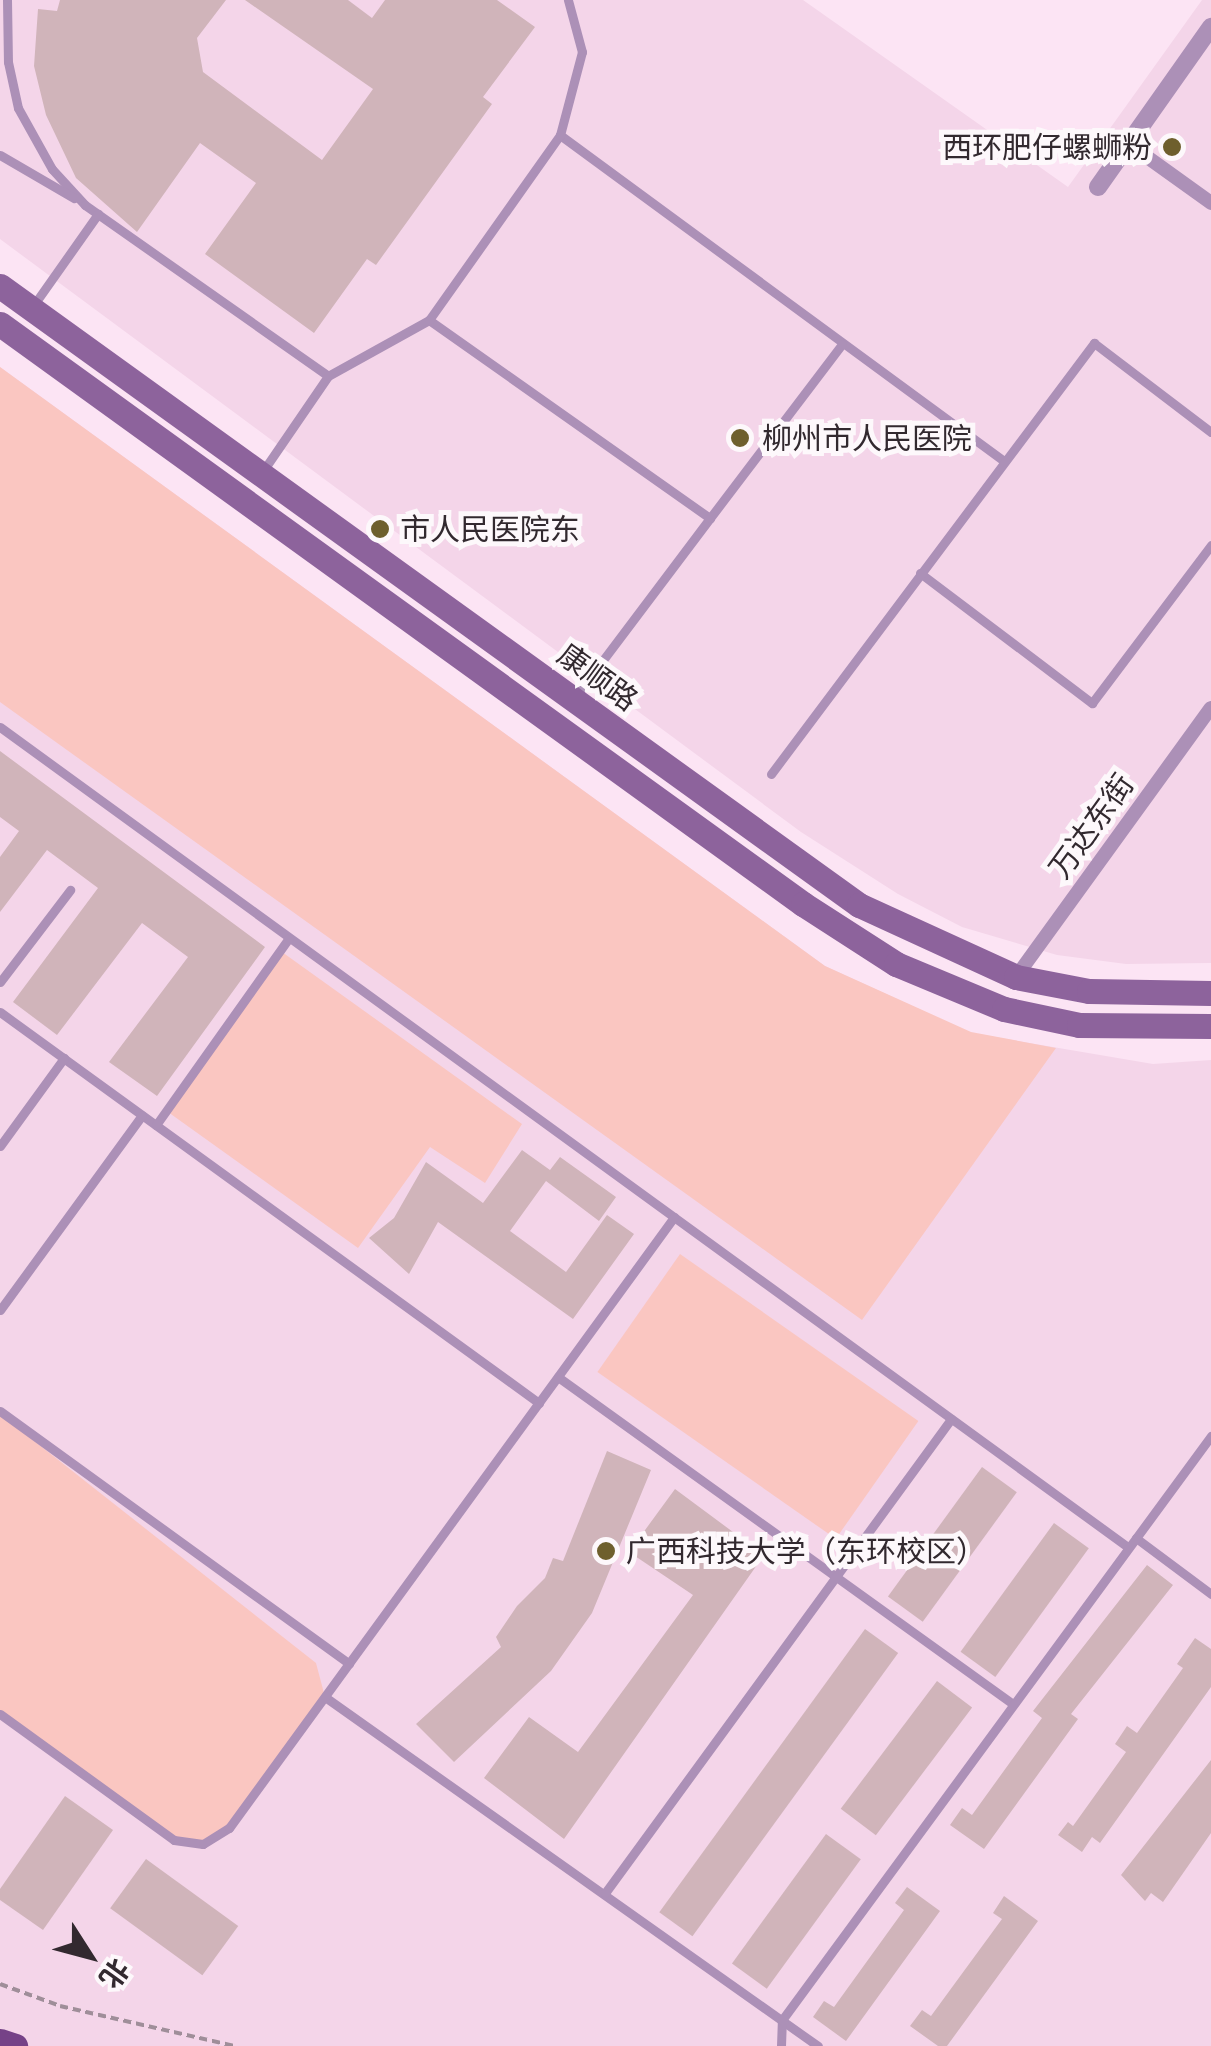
<!DOCTYPE html>
<meta charset="utf-8">
<style>
body{margin:0}
#map{position:relative;width:1211px;height:2046px;overflow:hidden;background:#fce4f4;font-family:"PT Sans Narrow","Noto Sans SC",sans-serif}
div>[style]{position:absolute}
[style*='--x']{left:calc(var(--x)*1px);top:calc(var(--y)*1px);width:calc(var(--w)*1px);rotate:calc(var(--a)*1deg)}
.built>*{inset:0;background:#f4d5e9}
.green>*{inset:0;background:#fac6c1;transform-origin:0 0}
.building>*{inset:0;background:#d0b4ba;transform-origin:0 0}
.path>*{height:4px;margin-top:-2px;transform-origin:0;background:repeating-linear-gradient(90deg,#9f8e99 0 8px,transparent 0 13px)}
.service>*{height:9px;margin:-4.5px;padding:0 4.5px;transform-origin:4.5px;border-radius:4.5px;background:#ac90b7}
.pedestrian>*{height:14px;margin:-7px;padding:0 7px;transform-origin:7px;border-radius:7px;background:#ac90b7}
.minor>*{height:18px;margin:-9px;padding:0 9px;transform-origin:9px;border-radius:9px;background:#ac90b7}
.secondary>*{height:25px;margin:-12.5px;padding:0 12.5px;transform-origin:12.5px;border-radius:12.5px;background:#8d639c}
.primary>*{height:25px;margin:-12.5px;padding:0 12.5px;transform-origin:12.5px;border-radius:12.5px;background:#754287}
.dots>*{width:28px;height:28px;translate:-50% -50%;box-sizing:border-box;border:5px solid #fdf8fb;border-radius:50%}
span{translate:-50% -50%;white-space:nowrap;text-align:center;line-height:1.15;-webkit-text-stroke:10px #fdf8fb;paint-order:stroke}
.poi-label{font-size:30px;color:#32292f}
.right{translate:-100% -50%;text-align:right}
.left{translate:0 -50%;text-align:left}
.street-label{font-size:30px;color:#32292f}
.north{position:absolute;left:40px;top:1906px;width:100px;height:100px;-webkit-text-stroke:8px #fdf8fb;paint-order:stroke;rotate:126deg;font-size:28px;font-weight:700;line-height:40px;text-align:center;color:#32292f}
.north::after{content:'';display:block;margin:auto;width:35px;height:45px;background:#32292f;clip-path:polygon(50% 0,100% 100%,50% 72%,0 100%)}
</style>
<div id="map">
<div class="built">
<i style="clip-path:polygon(0 0,803px 0,1068px 187px,1202px 0,1211px 0,1211px 963px,1126px 964px,1057px 955px,962px 927px,898px 894px,801px 832px,0 239px)"></i>
<i style="clip-path:polygon(0 367px,825px 966px,971px 1033px,1153px 1064px,1211px 1060px,1211px 2046px,17px 2046px,0 2038px)"></i>
</div>
<div class="green">
<i style="clip-path:polygon(0 367px,825px 966px,971px 1032px,1056px 1048px,862px 1320px,0 702px)"></i>
<i style="clip-path:polygon(282px 952px,522px 1124px,485px 1183px,430px 1147px,358px 1248px,168px 1112px)"></i>
<i style="left:680px;top:1254px;width:291px;height:144px;rotate:35deg"></i>
<i style="clip-path:polygon(0 1414px,316px 1663px,325px 1697px,229px 1828px,203px 1844px,174px 1840px,0 1714px)"></i>
</div>
<div class="building">
<i style="clip-path:polygon(60px 0,226px 0,197px 38px,203px 72px,322px 160px,373px 89px,245px 0,348px 0,372px 18px,385px 0,497px 0,535px 27px,483px 97px,492px 104px,376px 265px,367px 259px,314px 333px,205px 254px,256px 183px,200px 143px,137px 232px,76px 178px,46px 115px,34px 66px,38px 9px,57px 11px)"></i>
<i style="clip-path:polygon(0 751px,265px 947px,157px 1096px,109px 1062px,188px 957px,142px 923px,57px 1035px,13px 1002px,98px 888px,47px 850px,0 912px,0 857px,19px 831px,0 817px)"></i>
<i style="clip-path:polygon(522px 1150px,550px 1170px,560px 1157px,616px 1197px,599px 1221px,546px 1181px,510px 1231px,566px 1272px,607px 1215px,634px 1234px,573px 1319px,438px 1222px,409px 1274px,369px 1238px,394px 1218px,426px 1162px,483px 1203px)"></i>
<i style="clip-path:polygon(607px 1451px,651px 1470px,592px 1613px,551px 1671px,454px 1762px,416px 1724px,501px 1647px,496px 1637px,517px 1606px,545px 1578px,553px 1558px,563px 1561px)"></i>
<i style="left:982px;top:1467px;width:43px;height:160px;rotate:36deg"></i>
<i style="clip-path:polygon(675px 1489px,764px 1555px,564px 1839px,484px 1778px,529px 1717px,578px 1752px,693px 1595px,629px 1552px)"></i>
<i style="left:1054px;top:1523px;width:43px;height:159px;rotate:36deg"></i>
<i style="clip-path:polygon(1147px 1565px,1173px 1585px,1071px 1714px,1078px 1719px,984px 1849px,950px 1825px,962px 1808px,972px 1815px,1042px 1718px,1033px 1711px)"></i>
<i style="left:865px;top:1629px;width:41px;height:350px;rotate:36deg"></i>
<i style="clip-path:polygon(1195px 1638px,1211px 1649px,1211px 1687px,1100px 1843px,1092px 1837px,1082px 1852px,1058px 1835px,1068px 1822px,1073px 1826px,1126px 1752px,1115px 1744px,1127px 1726px,1137px 1733px,1183px 1668px,1177px 1664px)"></i>
<i style="left:937px;top:1681px;width:44px;height:160px;rotate:37deg"></i>
<i style="clip-path:polygon(1211px 1760px,1211px 1833px,1163px 1902px,1151px 1893px,1145px 1901px,1121px 1875px)"></i>
<i style="clip-path:polygon(65px 1796px,113px 1830px,43px 1930px,0 1900px,0 1889px)"></i>
<i style="left:826px;top:1834px;width:43px;height:160px;rotate:36deg"></i>
<i style="left:146px;top:1859px;width:114px;height:61px;rotate:36deg"></i>
<i style="clip-path:polygon(907px 1887px,940px 1911px,846px 2041px,813px 2017px,824px 2001px,834px 2007px,904px 1910px,895px 1903px)"></i>
<i style="clip-path:polygon(1004px 1896px,1038px 1921px,947px 2046px,938px 2046px,910px 2026px,922px 2010px,931px 2016px,1002px 1919px,993px 1913px)"></i>
</div>
<div class="path">
<i style="--x:0;--y:1984;--w:64;--a:20.1"></i>
<i style="--x:60;--y:2006;--w:180;--a:12.9"></i>
</div>
<div class="service">
<i style="--x:7;--y:0;--w:62;--a:89.1"></i>
<i style="--x:8;--y:62;--w:47;--a:77.7"></i>
<i style="--x:18;--y:108;--w:70;--a:60.9"></i>
<i style="--x:52;--y:169;--w:49;--a:47.5"></i>
<i style="--x:85;--y:205;--w:297;--a:35.1"></i>
<i style="--x:560;--y:135;--w:551;--a:36.29"></i>
<i style="--x:0;--y:155;--w:86;--a:30.2"></i>
<i style="--x:33;--y:306;--w:113;--a:-54.8"></i>
<i style="--x:429;--y:320;--w:344;--a:35.2"></i>
<i style="--x:710;--y:518;--w:223;--a:127"></i>
<i style="--x:263;--y:471;--w:115;--a:-55.6"></i>
<i style="--x:328;--y:376;--w:115;--a:-29"></i>
<i style="--x:429;--y:320;--w:227;--a:-54.7"></i>
<i style="--x:560;--y:135;--w:86;--a:-75.2"></i>
<i style="--x:582;--y:52;--w:54;--a:-105.1"></i>
<i style="--x:710;--y:518;--w:218;--a:-52.8"></i>
<i style="--x:920;--y:573;--w:216;--a:37.1"></i>
<i style="--x:1092;--y:703;--w:198;--a:-53"></i>
<i style="--x:0;--y:727;--w:1395;--a:36.02"></i>
<i style="--x:771;--y:774;--w:539;--a:-53.15"></i>
<i style="--x:1094;--y:343;--w:147;--a:37.3"></i>
<i style="--x:0;--y:982;--w:116;--a:-52.7"></i>
<i style="--x:0;--y:1012;--w:666;--a:35.96"></i>
<i style="--x:156;--y:1125;--w:229;--a:-54.6"></i>
<i style="--x:0;--y:1146;--w:109;--a:-54"></i>
<i style="--x:0;--y:1310;--w:241;--a:-53.9"></i>
<i style="--x:558;--y:1377;--w:560;--a:35.7"></i>
<i style="--x:0;--y:1411;--w:431;--a:35.9"></i>
<i style="--x:1136;--y:1538;--w:94;--a:36.7"></i>
<i style="--x:325;--y:1697;--w:604;--a:35.3"></i>
<i style="--x:0;--y:1714;--w:215;--a:35.9"></i>
<i style="--x:174;--y:1840;--w:29;--a:8"></i>
<i style="--x:203;--y:1844;--w:31;--a:-32"></i>
<i style="--x:229;--y:1828;--w:756;--a:-53.93"></i>
<i style="--x:605;--y:1893;--w:587;--a:-53.87"></i>
<i style="--x:781;--y:2046;--w:26;--a:-88"></i>
<i style="--x:782;--y:2020;--w:725;--a:-53.7"></i>
</div>
<div class="pedestrian">
<i style="--x:1129;--y:144;--w:101;--a:35.7"></i>
<i style="--x:1016;--y:977;--w:332;--a:-54.1"></i>
</div>
<div class="minor">
<i style="--x:1098;--y:187;--w:196;--a:-54.8"></i>
</div>
<div class="secondary">
<i style="--x:0;--y:286;--w:1059;--a:35.78"></i>
<i style="--x:859;--y:905;--w:173;--a:24.6"></i>
<i style="--x:1016;--y:977;--w:74;--a:10.9"></i>
<i style="--x:1089;--y:991;--w:122;--a:0.9"></i>
<i style="--x:0;--y:324;--w:991;--a:35.84"></i>
<i style="--x:803;--y:904;--w:111;--a:32.8"></i>
<i style="--x:896;--y:964;--w:117;--a:22.6"></i>
<i style="--x:1004;--y:1009;--w:77;--a:12"></i>
<i style="--x:1079;--y:1025;--w:132;--a:0.4"></i>
</div>
<div class="primary">
<i style="--x:0;--y:2041;--w:16;--a:18"></i>
</div>
<div class="dots">
<i style="left:1172px;top:147px;background:#6e5f2d"></i>
<i style="left:740px;top:438px;background:#6e5f2d"></i>
<i style="left:380px;top:529px;background:#6e5f2d"></i>
<i style="left:606px;top:1551px;background:#6e5f2d"></i>
</div>
<div class="poi-label">
<span class="right" style="left:1152px;top:147px">西环肥仔螺蛳粉</span>
<span class="left" style="left:762px;top:438px">柳州市人民医院</span>
<span class="left" style="left:400px;top:529px">市人民医院东</span>
<span class="left" style="left:626px;top:1551px">广西科技大学（东环校区）</span>
</div>
<div class="street-label">
<span style="left:598px;top:677px;rotate:36deg">康顺路</span>
<span style="left:1091px;top:826px;rotate:-54deg">万达东街</span>
</div>
<div class="north">北</div>
</div>
